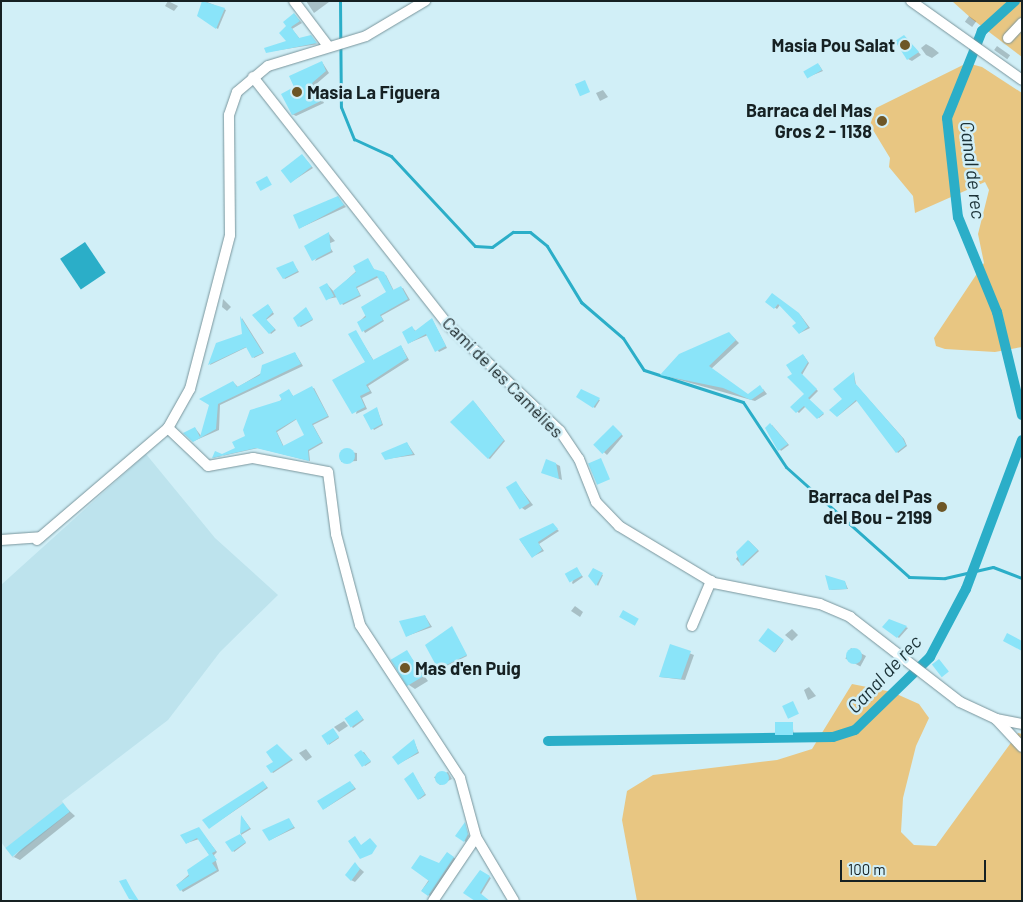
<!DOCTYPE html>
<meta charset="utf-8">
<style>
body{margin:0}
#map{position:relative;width:1023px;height:902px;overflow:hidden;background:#d1eff7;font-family:Barlow,sans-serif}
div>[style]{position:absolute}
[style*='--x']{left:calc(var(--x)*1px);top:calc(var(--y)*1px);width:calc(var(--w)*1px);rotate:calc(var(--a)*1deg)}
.built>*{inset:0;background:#bde3ed}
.green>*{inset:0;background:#e8c682}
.water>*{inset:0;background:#2baec8;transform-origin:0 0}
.shadow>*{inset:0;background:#0003;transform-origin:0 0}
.stream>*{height:3px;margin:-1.5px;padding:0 1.5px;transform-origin:1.5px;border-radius:1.5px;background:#2baec8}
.canal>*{height:10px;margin:-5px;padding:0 5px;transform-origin:5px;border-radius:5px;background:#2baec8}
.building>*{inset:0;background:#8ae4f9;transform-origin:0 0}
.round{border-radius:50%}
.roads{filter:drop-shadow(0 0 1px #79959c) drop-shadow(0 0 1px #79959c)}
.minor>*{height:10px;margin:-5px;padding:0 5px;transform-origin:5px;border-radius:5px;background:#fff}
.dots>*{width:14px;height:14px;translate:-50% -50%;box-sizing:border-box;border:2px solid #d1eff7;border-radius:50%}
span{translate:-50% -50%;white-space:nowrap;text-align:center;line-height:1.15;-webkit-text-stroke:5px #d1eff7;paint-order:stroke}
.poi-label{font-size:18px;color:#162123;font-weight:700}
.right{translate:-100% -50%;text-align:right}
.left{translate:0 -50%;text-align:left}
.street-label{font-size:18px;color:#162123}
.water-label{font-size:19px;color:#1b3136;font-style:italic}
.frame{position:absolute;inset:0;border:2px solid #162123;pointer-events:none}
.scale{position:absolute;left:840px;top:860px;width:146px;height:22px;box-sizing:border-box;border:2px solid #162123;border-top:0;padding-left:6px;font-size:15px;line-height:18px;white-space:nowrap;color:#162123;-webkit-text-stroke:4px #d1eff7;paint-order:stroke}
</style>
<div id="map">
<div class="built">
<i style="clip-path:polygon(146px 454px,215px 538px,278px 595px,220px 652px,168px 720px,62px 801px,70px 812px,13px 858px,1px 842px,1px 585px)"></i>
</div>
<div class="green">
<i style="clip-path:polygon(952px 1px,1022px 1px,1022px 57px,972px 19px)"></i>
<i style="clip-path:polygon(967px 63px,982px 67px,1022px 93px,1022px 347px,995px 352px,945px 349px,936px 346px,934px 338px,984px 263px,978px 234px,989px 190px,985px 182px,915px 213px,913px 196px,889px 167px,890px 158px,870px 125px,876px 108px)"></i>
<i style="clip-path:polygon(852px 684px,892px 692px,919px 704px,929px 718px,916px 746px,903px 798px,901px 832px,914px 845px,936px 846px,1018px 733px,1022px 734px,1022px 901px,637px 901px,622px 820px,627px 791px,653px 775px,777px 760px,812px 749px)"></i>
</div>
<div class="water">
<i style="left:85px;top:242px;width:37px;height:30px;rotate:56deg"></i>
</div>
<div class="shadow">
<i style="clip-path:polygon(168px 1px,178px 6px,174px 11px,165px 6px)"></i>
<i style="clip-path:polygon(205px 1px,226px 10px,218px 29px,198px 16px)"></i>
<i style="clip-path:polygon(306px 1px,328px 1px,329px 2px,314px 13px)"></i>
<i style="clip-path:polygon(294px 14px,302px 23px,292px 29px,300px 39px,318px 44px,267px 52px,288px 41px)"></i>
<i style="left:969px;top:16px;width:9px;height:7px;rotate:36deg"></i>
<i style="clip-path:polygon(904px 36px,921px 55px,912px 61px,908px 59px)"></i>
<i style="clip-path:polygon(926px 44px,933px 48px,939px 53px,932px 58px,926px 55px,921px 48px)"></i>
<i style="left:997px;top:46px;width:16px;height:5px;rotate:35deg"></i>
<i style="clip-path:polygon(322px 62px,329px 73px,315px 85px,324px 103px,296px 116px,292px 114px,296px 88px)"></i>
<i style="clip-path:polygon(819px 65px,823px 71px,808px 77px,818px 65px)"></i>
<i style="clip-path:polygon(603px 90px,608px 97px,600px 101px,596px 93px)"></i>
<i style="clip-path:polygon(302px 155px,313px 168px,291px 182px,290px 181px)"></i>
<i style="clip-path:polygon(338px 198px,346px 207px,300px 228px)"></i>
<i style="clip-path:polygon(329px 234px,335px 241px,328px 244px,333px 252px,315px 261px)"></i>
<i style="clip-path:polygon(368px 260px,375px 271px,386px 275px,394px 291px,403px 288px,410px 300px,381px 316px,384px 321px,365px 333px,359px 322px,388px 293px,379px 277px,357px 288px,361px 296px,343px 305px,338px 297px,327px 299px,327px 284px,334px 292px)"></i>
<i style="clip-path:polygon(292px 262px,299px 272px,285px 279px,284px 278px)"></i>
<i style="clip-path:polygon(775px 296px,801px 316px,810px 328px,800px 333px,798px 323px,780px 305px,777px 309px,767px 302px)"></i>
<i style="clip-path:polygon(223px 299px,231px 307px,227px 311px,222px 307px)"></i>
<i style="clip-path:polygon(269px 306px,274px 314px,266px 320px,276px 330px,271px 334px,254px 316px)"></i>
<i style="clip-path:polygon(306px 308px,313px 320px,301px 327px,299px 326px)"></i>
<i style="clip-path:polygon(242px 318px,264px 353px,254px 358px,247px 347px,210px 365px,217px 344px,243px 335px)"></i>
<i style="clip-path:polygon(432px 319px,447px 348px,439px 352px,428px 335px,409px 343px,412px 328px,416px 331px)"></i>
<i style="clip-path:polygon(356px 332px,374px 361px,401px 346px,409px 360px,368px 386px,372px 393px,362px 398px,367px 409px,356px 414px,366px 363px)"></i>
<i style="clip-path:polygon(732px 336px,739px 343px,711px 369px,748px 395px,763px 389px,767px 394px,755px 401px,662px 375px)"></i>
<i style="clip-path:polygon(295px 353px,303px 366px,220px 405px,219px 430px,194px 441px,195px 428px,202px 437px,210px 405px,233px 382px,238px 387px)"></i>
<i style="clip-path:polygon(804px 356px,809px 363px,802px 375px,818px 391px,809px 400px,824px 414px,819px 418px,806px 406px,799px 413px,792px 407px,805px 394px,793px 374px)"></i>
<i style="clip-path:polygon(854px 374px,856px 385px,904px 439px,907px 446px,898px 453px,858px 400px,838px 416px)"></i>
<i style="clip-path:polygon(evenodd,314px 388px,329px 417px,313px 425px,323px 443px,309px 451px,310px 461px,258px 448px,213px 458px,216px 453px,222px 456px,237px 449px,289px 391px,294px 397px,314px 388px,297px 419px,306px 436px,284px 447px,277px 432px,297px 419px)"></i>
<i style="clip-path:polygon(581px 391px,600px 400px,595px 408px,578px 396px)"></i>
<i style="clip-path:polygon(475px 403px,505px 441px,490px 459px,488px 458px)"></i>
<i style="clip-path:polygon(377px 409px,383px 425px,374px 430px,364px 416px)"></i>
<i style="clip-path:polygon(772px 425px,789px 445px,781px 451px,766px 428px)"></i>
<i style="clip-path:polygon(615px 428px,623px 436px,607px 455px,596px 445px)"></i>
<i style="clip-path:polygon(407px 443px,415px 455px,386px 459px)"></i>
<i style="clip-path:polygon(341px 451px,357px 453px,357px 461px,341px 462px)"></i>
<i style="clip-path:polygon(556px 464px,560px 466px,562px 480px,547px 474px)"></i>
<i style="clip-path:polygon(516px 483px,533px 505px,525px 510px,522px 508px)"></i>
<i style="clip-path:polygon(553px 525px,559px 531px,539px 544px,544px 551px,532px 557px,520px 540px)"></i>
<i style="clip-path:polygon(749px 541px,759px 551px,743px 566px,736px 559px)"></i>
<i style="clip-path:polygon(577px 569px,583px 577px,573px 584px,572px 583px)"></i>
<i style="clip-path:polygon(593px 570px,603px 575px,598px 586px,589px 575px)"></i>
<i style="clip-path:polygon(845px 582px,848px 589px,830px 590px)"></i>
<i style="clip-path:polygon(575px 606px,583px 612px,580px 617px,571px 611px)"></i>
<i style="clip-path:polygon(425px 616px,432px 627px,407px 636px)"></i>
<i style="clip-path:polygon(889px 620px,908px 628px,899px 638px,884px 627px)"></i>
<i style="clip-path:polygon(452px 628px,467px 656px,440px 669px,439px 669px)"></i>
<i style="clip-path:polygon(792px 629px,798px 635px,792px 641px,785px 635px)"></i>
<i style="left:768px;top:630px;width:19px;height:14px;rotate:35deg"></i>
<i style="clip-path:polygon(671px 646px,694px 655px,685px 680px,660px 677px)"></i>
<i style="left:851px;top:648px;width:17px;height:12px;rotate:28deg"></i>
<i style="clip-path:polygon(407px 652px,428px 681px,415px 689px,409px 685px)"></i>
<i style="clip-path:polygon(809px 687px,816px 696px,808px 700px,804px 690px)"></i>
<i style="clip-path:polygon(358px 712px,364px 720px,353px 728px,352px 727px)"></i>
<i style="clip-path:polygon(344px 721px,348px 726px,339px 732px,334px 727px)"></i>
<i style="clip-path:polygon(792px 723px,794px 735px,777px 735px)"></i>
<i style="left:333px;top:729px;width:11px;height:12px;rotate:56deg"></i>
<i style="clip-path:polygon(414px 741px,419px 753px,398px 764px)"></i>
<i style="clip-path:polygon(278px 747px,293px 760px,273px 773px,272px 772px)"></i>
<i style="clip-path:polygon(306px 749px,312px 757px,306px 761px,299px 753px)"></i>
<i style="clip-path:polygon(364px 752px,371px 762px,365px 766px,356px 755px)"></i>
<i style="clip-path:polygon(448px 772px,452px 779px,440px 785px,434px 777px)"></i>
<i style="clip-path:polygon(413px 774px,426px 795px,420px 799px,419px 799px)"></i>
<i style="clip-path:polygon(264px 783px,268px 788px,209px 828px)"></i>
<i style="clip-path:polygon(352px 784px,356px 789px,324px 809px)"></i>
<i style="clip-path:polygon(63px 805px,75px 816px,20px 860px,14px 857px)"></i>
<i style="clip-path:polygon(242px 817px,251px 829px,241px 835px,246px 843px,234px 852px,227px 842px,241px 835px)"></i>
<i style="clip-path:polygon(289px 820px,295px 828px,270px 840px)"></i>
<i style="clip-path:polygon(465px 824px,469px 836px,466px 842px,457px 836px)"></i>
<i style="clip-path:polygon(199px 829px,217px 852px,214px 855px,219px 871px,183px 892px,177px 885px,210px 856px,199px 839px,187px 843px)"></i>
<i style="left:447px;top:853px;width:11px;height:45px;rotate:34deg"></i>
<i style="clip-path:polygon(355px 864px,364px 872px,355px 882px,351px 880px)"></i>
<i style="clip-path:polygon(480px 871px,491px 878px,477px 901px)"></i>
</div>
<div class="stream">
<i style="--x:340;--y:1;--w:106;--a:89.5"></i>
<i style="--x:341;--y:107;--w:35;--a:68"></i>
<i style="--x:354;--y:139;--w:41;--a:24.7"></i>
<i style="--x:391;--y:156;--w:123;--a:47"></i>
<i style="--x:475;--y:246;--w:17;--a:3"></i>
<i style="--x:492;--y:247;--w:26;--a:-36"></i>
<i style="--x:513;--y:232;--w:17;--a:0"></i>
<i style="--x:530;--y:232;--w:22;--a:39"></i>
<i style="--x:547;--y:246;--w:66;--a:58.7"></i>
<i style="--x:581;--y:302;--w:55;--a:40.6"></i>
<i style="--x:623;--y:338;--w:38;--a:57"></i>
<i style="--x:644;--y:370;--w:104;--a:17.9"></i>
<i style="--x:743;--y:402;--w:78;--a:56.5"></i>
<i style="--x:786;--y:467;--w:165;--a:41.8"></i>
<i style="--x:909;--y:577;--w:36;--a:2"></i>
<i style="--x:945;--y:578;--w:49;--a:-12.9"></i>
<i style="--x:993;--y:567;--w:31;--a:21"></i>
</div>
<div class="canal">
<i style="--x:1015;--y:1;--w:45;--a:137.7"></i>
<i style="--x:982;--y:31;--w:94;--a:111.9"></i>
<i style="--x:947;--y:118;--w:100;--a:83.7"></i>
<i style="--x:958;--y:217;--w:103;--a:67.7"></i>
<i style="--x:997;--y:312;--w:106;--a:76.4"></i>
<i style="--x:548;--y:741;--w:285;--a:-0.8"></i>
<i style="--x:833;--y:737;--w:23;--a:-18"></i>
<i style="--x:855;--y:730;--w:105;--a:-44.2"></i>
<i style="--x:930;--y:657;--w:77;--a:-62.1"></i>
<i style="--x:966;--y:589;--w:159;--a:-69.4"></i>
</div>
<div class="building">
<i style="clip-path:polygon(202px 1px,225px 8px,216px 29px,197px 16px)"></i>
<i style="clip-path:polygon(294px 13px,300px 21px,291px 27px,299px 38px,311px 35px,317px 43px,266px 53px,264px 48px,286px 41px,279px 33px,286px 26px,283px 22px)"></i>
<i style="clip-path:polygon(904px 35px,919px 52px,907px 60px,895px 41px)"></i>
<i style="clip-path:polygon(322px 61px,326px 71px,312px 83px,321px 101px,292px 115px,281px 94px,294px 87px,289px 76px)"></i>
<i style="left:818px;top:63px;width:8px;height:17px;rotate:60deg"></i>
<i style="left:585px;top:80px;width:13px;height:11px;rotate:67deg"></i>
<i style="left:302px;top:154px;width:16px;height:27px;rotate:52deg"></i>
<i style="left:267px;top:176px;width:10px;height:13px;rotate:61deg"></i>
<i style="clip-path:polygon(338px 196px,344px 205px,299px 229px,293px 215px)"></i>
<i style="clip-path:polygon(329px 232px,331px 251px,312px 261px,304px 246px)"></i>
<i style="clip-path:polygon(368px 258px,374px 269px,384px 272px,393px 290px,401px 286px,408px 299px,380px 315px,383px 320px,362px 332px,357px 322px,366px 317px,361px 307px,386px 292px,377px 276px,356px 287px,360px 295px,340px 305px,333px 291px,356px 272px,353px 266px)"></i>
<i style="clip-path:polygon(293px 261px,298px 271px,283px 279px,276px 268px)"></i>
<i style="left:327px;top:283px;width:15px;height:9px;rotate:62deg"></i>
<i style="clip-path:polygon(772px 293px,799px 313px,808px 327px,799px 334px,792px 326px,796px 323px,778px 304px,774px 309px,765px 302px)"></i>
<i style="clip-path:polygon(268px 304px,273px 312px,266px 319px,275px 329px,269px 334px,252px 315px)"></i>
<i style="clip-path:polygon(306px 307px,313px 319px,298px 327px,293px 318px)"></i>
<i style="clip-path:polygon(240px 316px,263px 353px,252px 358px,246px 347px,208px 365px,216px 343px,242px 334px)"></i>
<i style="clip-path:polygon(432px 318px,446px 346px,435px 352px,426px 334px,408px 344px,402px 332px,412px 326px,415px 331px)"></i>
<i style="clip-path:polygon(356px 330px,373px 360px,401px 345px,407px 358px,366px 385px,370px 391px,360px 396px,365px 407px,352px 414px,332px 380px,365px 362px,348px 334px)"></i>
<i style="clip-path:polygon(729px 332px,736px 340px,709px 366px,748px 394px,760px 385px,764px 391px,751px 400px,723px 388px,660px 375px,679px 354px)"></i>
<i style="clip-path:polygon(295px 352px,301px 364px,218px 404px,216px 429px,193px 442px,183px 433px,195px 427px,200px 437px,209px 405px,199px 399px,233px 381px,237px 387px,260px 375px,262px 365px)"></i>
<i style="clip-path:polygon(803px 354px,808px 362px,801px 373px,817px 389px,808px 398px,824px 413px,817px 419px,804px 406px,796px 413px,790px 407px,804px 394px,787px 377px,792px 374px,786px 365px)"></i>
<i style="clip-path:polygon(854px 372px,855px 383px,902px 437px,906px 445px,896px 453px,856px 400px,837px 417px,829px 410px,842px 399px,833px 389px)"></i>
<i style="clip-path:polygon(evenodd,312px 386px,328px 416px,312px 424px,322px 442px,308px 450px,309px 461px,256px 448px,212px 458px,215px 451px,222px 454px,235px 448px,232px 442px,245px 436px,243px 430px,250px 410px,282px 400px,279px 395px,289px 389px,293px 396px,312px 386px,296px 419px,304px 435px,283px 446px,276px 431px,296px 419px)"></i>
<i style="clip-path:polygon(581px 389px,600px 398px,593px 408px,576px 397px)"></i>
<i style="clip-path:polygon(473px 400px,504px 440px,488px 459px,450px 422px)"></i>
<i style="clip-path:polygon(377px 407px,382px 424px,371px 430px,363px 415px)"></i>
<i style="clip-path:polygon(770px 423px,788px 444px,778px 451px,765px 428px)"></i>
<i style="left:613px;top:425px;width:13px;height:28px;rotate:45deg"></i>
<i style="clip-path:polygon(407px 442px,413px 454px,385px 460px,381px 453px)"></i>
<i class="round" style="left:339px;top:448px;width:16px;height:16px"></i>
<i style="left:601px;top:458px;width:23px;height:14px;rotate:67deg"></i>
<i style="clip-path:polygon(546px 459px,556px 463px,559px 479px,541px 473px)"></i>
<i style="left:516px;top:481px;width:26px;height:12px;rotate:58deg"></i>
<i style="clip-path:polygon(553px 523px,558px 529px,538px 542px,542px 550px,532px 558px,519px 539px)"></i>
<i style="clip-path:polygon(748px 540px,758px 550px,741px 566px,736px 552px)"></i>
<i style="left:577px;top:567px;width:10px;height:14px;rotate:61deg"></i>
<i style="clip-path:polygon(593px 568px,603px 573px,596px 586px,588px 576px)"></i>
<i style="clip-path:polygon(825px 575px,845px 581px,847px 589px,829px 590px)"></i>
<i style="left:623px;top:610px;width:18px;height:8px;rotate:29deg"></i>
<i style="clip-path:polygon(425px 615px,430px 626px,406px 637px,399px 621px)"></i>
<i style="clip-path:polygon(889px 619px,907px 626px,897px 638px,882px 627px)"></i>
<i style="clip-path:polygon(452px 626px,467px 655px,438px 669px,425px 645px)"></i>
<i style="left:768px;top:628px;width:20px;height:16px;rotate:37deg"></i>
<i style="clip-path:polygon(1007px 633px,1022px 641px,1022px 651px,1003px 641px)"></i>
<i style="clip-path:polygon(670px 644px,691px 651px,681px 679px,659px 677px)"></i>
<i class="round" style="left:846px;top:648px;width:16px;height:16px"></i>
<i style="left:407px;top:650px;width:31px;height:19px;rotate:59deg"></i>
<i style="left:939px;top:659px;width:16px;height:9px;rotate:52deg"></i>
<i style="left:793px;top:701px;width:14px;height:12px;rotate:65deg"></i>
<i style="left:357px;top:710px;width:11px;height:15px;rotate:56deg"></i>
<i style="left:775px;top:722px;width:18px;height:13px"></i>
<i style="left:333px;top:728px;width:11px;height:14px;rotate:56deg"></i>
<i style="clip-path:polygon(414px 739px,418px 752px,398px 765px,392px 757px)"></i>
<i style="clip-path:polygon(277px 744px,292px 759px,271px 773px,266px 766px,273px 762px,266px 752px)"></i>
<i style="clip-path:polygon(361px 750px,371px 761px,362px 767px,354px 755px)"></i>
<i class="round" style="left:435px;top:771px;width:14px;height:14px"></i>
<i style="clip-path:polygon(413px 772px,425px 794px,418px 800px,404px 779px)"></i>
<i style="clip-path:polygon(263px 781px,267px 787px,209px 829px,202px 820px)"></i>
<i style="clip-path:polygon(350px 781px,355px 788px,323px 810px,317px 801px)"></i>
<i style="left:63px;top:803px;width:11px;height:73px;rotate:52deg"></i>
<i style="clip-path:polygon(241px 815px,250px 828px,240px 834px,246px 842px,232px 852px,225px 842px,240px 834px)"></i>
<i style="clip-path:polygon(289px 818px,294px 827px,269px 841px,262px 830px)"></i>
<i style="clip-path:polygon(465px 822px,468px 834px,464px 842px,455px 836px)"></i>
<i style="clip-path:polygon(199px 827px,216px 851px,212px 853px,217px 860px,212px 863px,217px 870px,180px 891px,176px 885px,189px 876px,187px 870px,209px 855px,197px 838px,186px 844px,180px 835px)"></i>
<i style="clip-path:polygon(355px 836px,361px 845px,370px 838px,377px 846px,372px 854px,360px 859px,348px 841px)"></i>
<i style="clip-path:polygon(447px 852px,454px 857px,428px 896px,421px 891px,429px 881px,411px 868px,420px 855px,439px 863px)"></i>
<i style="clip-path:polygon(355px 862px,360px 869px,351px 881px,345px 875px)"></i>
<i style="clip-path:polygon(480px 870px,490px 876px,480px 893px,490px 901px,475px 901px,463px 893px)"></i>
<i style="clip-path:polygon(126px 879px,132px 890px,139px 901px,129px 899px,119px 881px)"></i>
</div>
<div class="roads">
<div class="minor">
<i style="--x:294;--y:1;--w:56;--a:52.9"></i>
<i style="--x:911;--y:1;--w:136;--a:35.4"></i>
<i style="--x:1008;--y:38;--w:21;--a:-47"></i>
<i style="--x:253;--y:77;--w:317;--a:51.8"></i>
<i style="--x:449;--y:326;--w:153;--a:43.4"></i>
<i style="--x:560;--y:431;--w:34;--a:56"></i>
<i style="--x:579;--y:459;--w:46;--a:68.4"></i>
<i style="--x:596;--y:502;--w:33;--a:46"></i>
<i style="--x:619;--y:526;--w:111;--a:31"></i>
<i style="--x:714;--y:583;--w:108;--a:11.2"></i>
<i style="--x:820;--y:604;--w:33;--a:23"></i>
<i style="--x:850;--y:617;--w:139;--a:37.7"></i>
<i style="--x:960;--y:702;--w:40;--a:25"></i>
<i style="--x:996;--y:719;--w:38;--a:47"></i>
<i style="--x:168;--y:428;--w:55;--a:43.5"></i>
<i style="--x:208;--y:466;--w:46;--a:-10.1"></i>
<i style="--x:253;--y:458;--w:76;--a:10.6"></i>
<i style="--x:328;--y:472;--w:63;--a:82.6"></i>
<i style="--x:336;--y:534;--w:94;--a:75.2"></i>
<i style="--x:360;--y:625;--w:183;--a:56.8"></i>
<i style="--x:460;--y:778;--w:61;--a:74.8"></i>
<i style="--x:476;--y:837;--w:74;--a:59.3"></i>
<i style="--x:1;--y:540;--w:39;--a:-4"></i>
<i style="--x:37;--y:540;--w:172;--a:-40.5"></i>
<i style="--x:168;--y:428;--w:45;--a:-60.6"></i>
<i style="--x:190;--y:389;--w:159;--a:-75.4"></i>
<i style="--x:230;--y:235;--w:120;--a:-90.5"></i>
<i style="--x:229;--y:115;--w:24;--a:-71"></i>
<i style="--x:237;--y:92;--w:40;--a:-40"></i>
<i style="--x:268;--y:66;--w:102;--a:-17"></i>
<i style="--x:366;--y:36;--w:69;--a:-30.7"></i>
<i style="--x:692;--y:626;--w:49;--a:-67.1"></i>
<i style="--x:996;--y:719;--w:26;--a:11"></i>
<i style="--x:433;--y:901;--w:77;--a:-56.1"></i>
</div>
</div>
<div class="dots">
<i style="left:905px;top:45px;background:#6d5626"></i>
<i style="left:297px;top:92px;background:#6d5626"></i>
<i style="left:882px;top:121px;background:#6d5626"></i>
<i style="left:942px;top:507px;background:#6d5626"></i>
<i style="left:405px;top:668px;background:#6d5626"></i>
</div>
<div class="poi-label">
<span class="right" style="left:895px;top:45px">Masia Pou Salat</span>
<span class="left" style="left:307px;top:92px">Masia La Figuera</span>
<span class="right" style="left:872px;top:121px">Barraca del Mas<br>Gros 2 - 1138</span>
<span class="right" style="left:932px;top:507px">Barraca del Pas<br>del Bou - 2199</span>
<span class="left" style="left:415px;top:668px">Mas d'en Puig</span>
</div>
<div class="street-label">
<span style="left:503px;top:377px;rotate:45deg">Camí de les Camèlies</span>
</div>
<div class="water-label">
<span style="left:973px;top:170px;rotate:83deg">Canal de rec</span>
<span style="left:884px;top:674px;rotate:-47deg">Canal de rec</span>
</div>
<div class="frame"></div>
<div class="scale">100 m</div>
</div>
